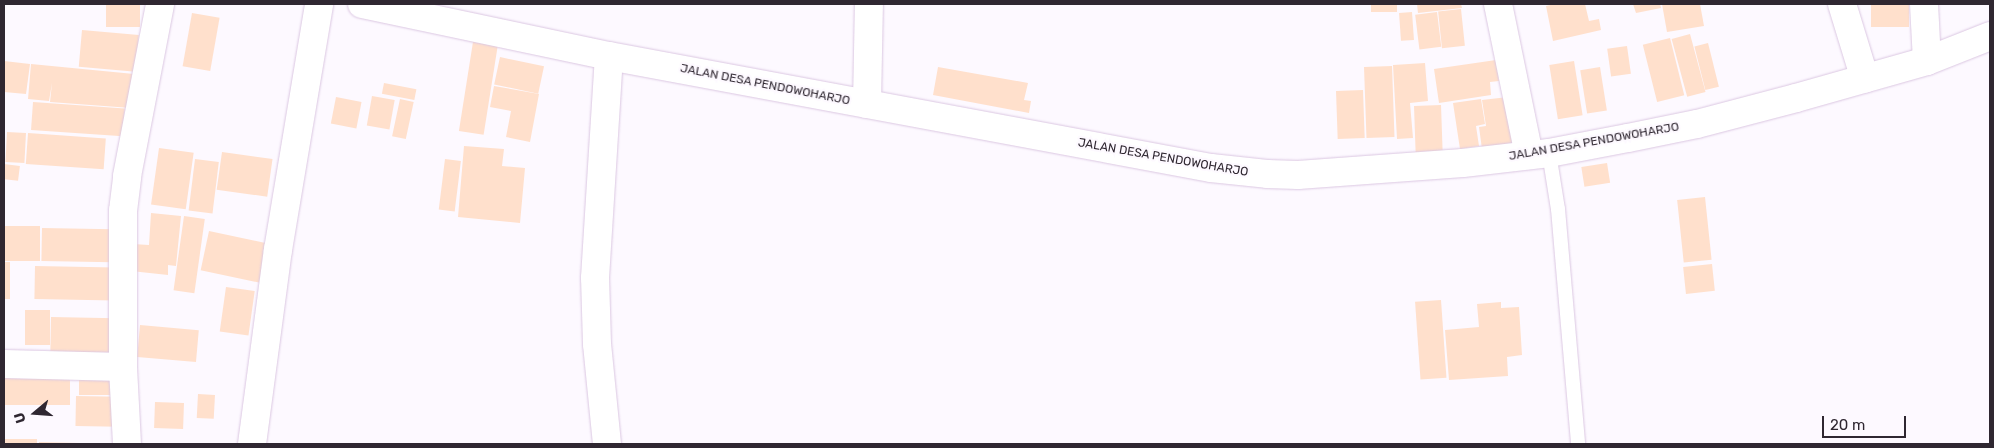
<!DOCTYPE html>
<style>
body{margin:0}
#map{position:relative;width:1994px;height:448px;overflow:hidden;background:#fdf9ff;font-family:Rubik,sans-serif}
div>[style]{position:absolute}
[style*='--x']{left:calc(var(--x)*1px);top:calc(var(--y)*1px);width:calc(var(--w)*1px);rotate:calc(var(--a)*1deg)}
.building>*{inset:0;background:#ffe0cc;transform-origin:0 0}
.roads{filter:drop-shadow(0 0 1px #dbc7e2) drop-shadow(0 0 1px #dbc7e2)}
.service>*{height:14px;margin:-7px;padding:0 7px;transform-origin:7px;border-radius:7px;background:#fff}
.minor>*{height:28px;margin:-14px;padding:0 14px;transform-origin:14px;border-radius:14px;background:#fff}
span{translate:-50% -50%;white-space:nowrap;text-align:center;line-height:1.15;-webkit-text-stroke:4.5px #fdf9ff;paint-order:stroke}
.street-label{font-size:12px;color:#2f2731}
.frame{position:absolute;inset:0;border:5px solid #2f2731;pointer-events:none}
.north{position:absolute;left:10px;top:388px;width:50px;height:50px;-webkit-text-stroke:4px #fdf9ff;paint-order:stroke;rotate:252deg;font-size:14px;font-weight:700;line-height:20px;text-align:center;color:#2f2731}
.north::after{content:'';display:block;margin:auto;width:18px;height:22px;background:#2f2731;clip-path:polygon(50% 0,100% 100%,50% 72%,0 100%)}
.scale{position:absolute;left:1822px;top:416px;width:84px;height:22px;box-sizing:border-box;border:2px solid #2f2731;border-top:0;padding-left:6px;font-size:15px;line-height:18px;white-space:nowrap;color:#2f2731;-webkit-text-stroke:4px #fdf9ff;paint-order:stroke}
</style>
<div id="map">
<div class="building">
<i style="left:106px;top:4px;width:34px;height:23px"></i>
<i style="left:1371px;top:4px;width:26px;height:8px"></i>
<i style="clip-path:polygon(1417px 4px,1461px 4px,1462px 8px,1418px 13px)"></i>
<i style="clip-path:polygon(1555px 4px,1585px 4px,1589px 21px,1599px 19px,1601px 30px,1553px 41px,1546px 6px)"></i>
<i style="clip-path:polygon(1633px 4px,1660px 4px,1661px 8px,1636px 13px)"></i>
<i style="clip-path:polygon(1662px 4px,1700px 4px,1704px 26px,1667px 32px)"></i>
<i style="left:1871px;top:4px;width:38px;height:23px"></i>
<i style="left:1461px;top:9px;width:37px;height:23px;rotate:84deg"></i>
<i style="left:1412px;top:12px;width:28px;height:13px;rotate:86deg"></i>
<i style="left:1437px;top:12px;width:35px;height:22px;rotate:83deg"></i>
<i style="left:192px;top:13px;width:28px;height:54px;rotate:10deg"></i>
<i style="left:82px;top:30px;width:57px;height:37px;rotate:5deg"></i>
<i style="left:1690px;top:34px;width:60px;height:19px;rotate:75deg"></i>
<i style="left:1670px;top:38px;width:59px;height:28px;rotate:76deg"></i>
<i style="left:473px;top:42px;width:25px;height:90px;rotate:9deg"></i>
<i style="left:1708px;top:43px;width:45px;height:14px;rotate:76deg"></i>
<i style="left:1627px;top:46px;width:28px;height:20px;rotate:82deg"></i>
<i style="left:500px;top:57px;width:45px;height:28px;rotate:12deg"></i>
<i style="clip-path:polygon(1496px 60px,1499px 81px,1490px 82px,1491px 95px,1439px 103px,1434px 69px)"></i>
<i style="clip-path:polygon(4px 61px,30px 64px,26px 94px,4px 92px)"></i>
<i style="left:1574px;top:61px;width:55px;height:25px;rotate:81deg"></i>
<i style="clip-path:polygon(1425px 63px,1428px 101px,1410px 103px,1413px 138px,1397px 139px,1393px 65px)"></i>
<i style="clip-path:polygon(31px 64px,134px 74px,131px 108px,50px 102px,52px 83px,49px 101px,28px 99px)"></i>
<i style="left:1392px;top:66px;width:71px;height:28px;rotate:88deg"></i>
<i style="clip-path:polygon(938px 67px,1028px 83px,1024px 100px,1031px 101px,1029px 113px,933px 95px)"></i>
<i style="left:1600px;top:67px;width:44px;height:20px;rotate:81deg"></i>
<i style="left:384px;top:83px;width:33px;height:11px;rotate:11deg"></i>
<i style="clip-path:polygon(494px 86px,539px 94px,530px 142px,506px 137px,511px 111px,490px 107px)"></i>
<i style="left:1363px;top:90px;width:48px;height:27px;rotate:88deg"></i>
<i style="left:372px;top:96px;width:23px;height:30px;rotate:10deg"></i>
<i style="left:336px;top:97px;width:26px;height:27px;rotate:11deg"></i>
<i style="clip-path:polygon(1508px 97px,1514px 144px,1482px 149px,1479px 127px,1486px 126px,1482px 100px)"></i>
<i style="left:400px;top:99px;width:14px;height:38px;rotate:12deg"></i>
<i style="clip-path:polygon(1481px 99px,1485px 124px,1476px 126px,1479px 146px,1460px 149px,1453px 103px)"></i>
<i style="left:33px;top:102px;width:92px;height:28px;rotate:4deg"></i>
<i style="left:1441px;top:105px;width:46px;height:27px;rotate:88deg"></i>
<i style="left:7px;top:132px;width:19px;height:30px;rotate:3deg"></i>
<i style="left:28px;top:133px;width:78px;height:31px;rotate:4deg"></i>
<i style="clip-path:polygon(464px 146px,504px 149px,502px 166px,525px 168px,520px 223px,458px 217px)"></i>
<i style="left:159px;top:148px;width:35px;height:57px;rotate:8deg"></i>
<i style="left:222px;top:152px;width:51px;height:38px;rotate:8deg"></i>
<i style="left:195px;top:159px;width:24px;height:52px;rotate:7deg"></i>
<i style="left:445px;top:159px;width:16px;height:51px;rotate:7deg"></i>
<i style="left:1607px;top:163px;width:20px;height:26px;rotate:81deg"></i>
<i style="left:4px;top:164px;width:16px;height:15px;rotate:7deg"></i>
<i style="left:1705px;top:197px;width:63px;height:28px;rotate:84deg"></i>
<i style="clip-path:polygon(151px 213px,181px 216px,176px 266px,168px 265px,168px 275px,131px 271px,133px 244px,149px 245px)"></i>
<i style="left:184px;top:216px;width:21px;height:75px;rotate:8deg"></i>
<i style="left:4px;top:226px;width:36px;height:35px"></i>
<i style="left:42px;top:228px;width:71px;height:33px;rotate:1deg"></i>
<i style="left:209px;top:231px;width:60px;height:40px;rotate:12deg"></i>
<i style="left:4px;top:262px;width:6px;height:37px"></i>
<i style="left:1712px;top:264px;width:27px;height:29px;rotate:84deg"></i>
<i style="left:35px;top:266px;width:80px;height:33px;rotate:1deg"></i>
<i style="left:226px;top:287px;width:29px;height:45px;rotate:8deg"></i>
<i style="left:1441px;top:300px;width:78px;height:26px;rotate:86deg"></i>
<i style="clip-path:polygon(1501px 302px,1501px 308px,1519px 307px,1522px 355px,1507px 357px,1508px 376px,1449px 380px,1445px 330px,1479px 327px,1477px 304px)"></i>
<i style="left:25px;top:310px;width:25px;height:35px"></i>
<i style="left:51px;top:317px;width:65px;height:37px;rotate:1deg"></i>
<i style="left:140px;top:325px;width:59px;height:32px;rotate:5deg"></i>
<i style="left:4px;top:371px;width:66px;height:34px"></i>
<i style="left:79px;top:376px;width:41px;height:19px"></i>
<i style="left:198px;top:394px;width:17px;height:24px;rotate:3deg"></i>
<i style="left:76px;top:396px;width:43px;height:30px;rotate:1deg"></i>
<i style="left:155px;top:402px;width:29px;height:26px;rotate:2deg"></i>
<i style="left:4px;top:439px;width:33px;height:5px"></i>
<i style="clip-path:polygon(39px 442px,80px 443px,80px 444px,39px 444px)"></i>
</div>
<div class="roads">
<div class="service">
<i style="--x:1549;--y:153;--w:57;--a:80.9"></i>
<i style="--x:1558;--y:209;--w:236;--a:85.1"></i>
</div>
<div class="minor">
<i style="--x:362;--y:4;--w:252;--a:11.9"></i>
<i style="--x:609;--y:56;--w:612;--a:10.54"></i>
<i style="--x:1211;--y:168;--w:56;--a:6.1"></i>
<i style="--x:1267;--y:174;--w:31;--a:2"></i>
<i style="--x:1298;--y:175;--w:165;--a:-4.2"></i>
<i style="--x:1463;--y:163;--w:87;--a:-6.6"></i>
<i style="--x:1549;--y:153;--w:80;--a:-10.8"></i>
<i style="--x:1628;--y:138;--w:70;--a:-11.5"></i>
<i style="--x:1697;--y:124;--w:102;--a:-14.7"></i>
<i style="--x:1796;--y:98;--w:136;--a:-15.8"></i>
<i style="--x:1927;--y:61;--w:68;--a:-21.6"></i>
<i style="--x:1498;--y:4;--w:154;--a:78.4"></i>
<i style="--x:1842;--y:4;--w:78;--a:73"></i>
<i style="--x:1924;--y:4;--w:57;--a:87"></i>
<i style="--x:867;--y:104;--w:100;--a:-88.9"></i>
<i style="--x:4;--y:364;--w:119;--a:1.4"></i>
<i style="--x:127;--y:444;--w:77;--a:-93"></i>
<i style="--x:123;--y:367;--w:156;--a:-90"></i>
<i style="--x:123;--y:211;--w:35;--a:-83"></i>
<i style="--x:127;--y:176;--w:175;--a:-79.1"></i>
<i style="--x:252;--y:444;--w:196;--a:-82.4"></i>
<i style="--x:278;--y:250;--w:249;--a:-80.5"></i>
<i style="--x:607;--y:444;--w:100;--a:-95.7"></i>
<i style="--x:597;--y:344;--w:66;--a:-91.7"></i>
<i style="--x:595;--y:278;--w:222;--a:-86.4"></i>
</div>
</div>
<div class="street-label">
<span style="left:765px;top:85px;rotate:11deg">JALAN DESA PENDOWOHARJO</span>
<span style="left:1594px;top:142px;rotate:-10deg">JALAN DESA PENDOWOHARJO</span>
<span style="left:1163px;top:158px;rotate:10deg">JALAN DESA PENDOWOHARJO</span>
</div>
<div class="frame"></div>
<div class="north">U</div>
<div class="scale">20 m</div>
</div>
